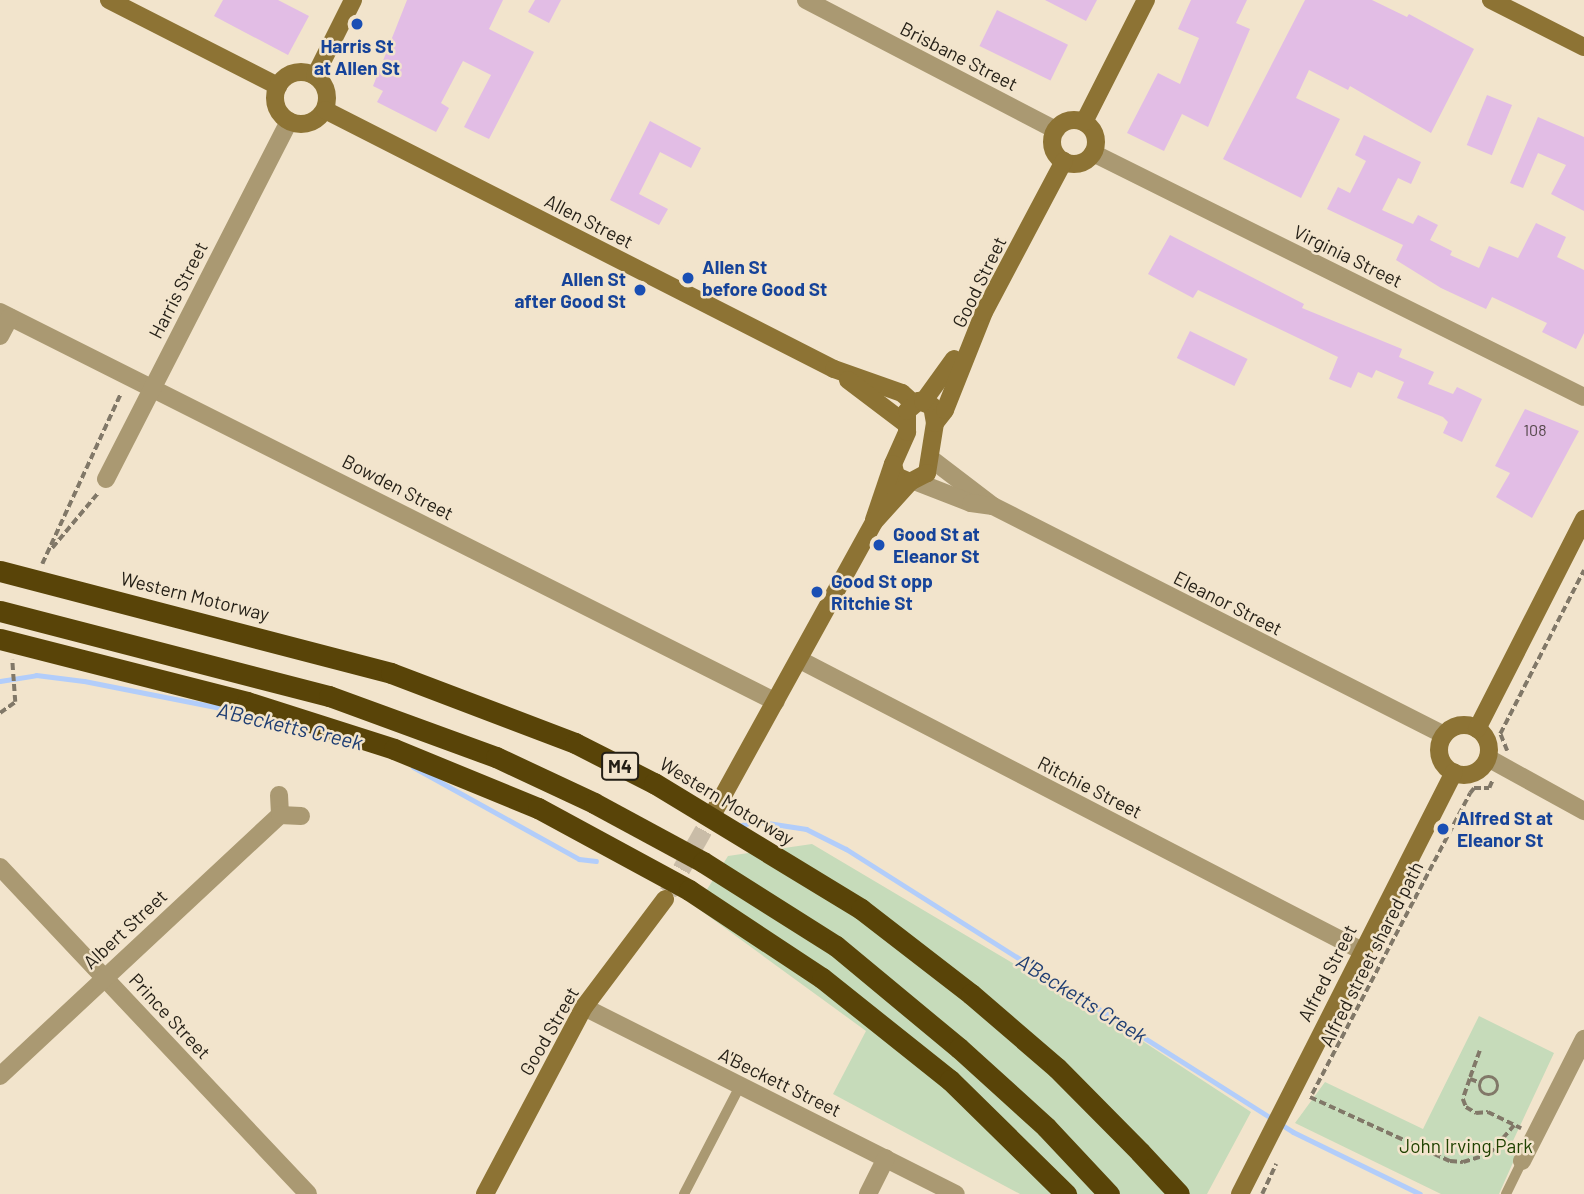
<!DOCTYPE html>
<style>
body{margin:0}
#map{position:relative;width:1584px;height:1194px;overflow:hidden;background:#f2e4cc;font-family:Barlow,sans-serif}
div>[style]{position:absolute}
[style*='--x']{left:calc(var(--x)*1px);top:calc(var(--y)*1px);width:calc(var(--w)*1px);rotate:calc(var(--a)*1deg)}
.green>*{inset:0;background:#c6dbba}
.stream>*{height:5px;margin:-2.5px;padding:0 2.5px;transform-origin:2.5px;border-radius:2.5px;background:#b2cdfa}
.building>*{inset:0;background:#e2bde5;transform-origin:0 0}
.secondary-tunnel>*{height:18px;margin-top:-9px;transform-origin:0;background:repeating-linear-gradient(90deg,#c9bca7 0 18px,transparent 0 27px)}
.path>*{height:3.5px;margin-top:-1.75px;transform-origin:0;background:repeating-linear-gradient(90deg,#817868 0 7px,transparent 0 10.5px)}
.path>.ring{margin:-1.75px;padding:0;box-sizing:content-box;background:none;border:3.5px solid #817868;border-radius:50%}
.lane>*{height:10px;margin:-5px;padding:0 5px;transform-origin:5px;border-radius:5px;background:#aa9972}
.street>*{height:18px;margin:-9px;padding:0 9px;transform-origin:9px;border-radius:9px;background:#aa9972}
.secondary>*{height:18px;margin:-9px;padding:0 9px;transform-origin:9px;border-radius:9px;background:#8d7334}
.secondary>.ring{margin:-9px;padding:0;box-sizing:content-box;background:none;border:18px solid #8d7334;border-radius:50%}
.highway>*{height:21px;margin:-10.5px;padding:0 10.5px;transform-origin:10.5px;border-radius:10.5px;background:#594408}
.highway-bridge>*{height:21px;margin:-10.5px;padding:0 10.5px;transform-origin:10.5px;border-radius:10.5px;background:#594408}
.dots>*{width:19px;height:19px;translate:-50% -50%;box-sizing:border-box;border:4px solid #f2e4cc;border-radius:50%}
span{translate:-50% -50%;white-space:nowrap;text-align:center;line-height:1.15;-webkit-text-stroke:5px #f2e4cc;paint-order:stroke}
.number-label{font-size:16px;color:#534649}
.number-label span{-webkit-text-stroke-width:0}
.shield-label span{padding:2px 5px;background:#f2e4cc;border:2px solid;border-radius:5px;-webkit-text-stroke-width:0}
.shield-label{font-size:18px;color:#231e15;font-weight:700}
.transit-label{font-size:19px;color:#164399;font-weight:700}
.left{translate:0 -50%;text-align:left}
.right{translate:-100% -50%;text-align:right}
.street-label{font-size:19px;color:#231e15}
.park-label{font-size:19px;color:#204200}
.water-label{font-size:21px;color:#1f3e73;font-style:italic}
</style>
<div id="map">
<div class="green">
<i style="clip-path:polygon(812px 844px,1124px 1029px,1251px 1112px,1207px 1194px,1020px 1194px,833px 1094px,866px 1031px,696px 907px,728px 856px)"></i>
<i style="clip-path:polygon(1479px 1016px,1554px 1053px,1512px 1143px,1515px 1158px,1499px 1194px,1441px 1194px,1295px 1123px,1325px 1082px,1423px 1129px)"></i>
</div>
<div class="stream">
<i style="--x:0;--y:681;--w:36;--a:-9"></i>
<i style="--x:36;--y:675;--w:48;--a:7.1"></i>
<i style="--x:84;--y:681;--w:174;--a:11.2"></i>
<i style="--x:413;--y:767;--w:190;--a:29"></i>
<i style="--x:579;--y:859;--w:17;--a:7"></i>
<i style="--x:739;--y:826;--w:16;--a:-18"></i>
<i style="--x:754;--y:821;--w:53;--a:8.7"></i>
<i style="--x:806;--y:829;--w:45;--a:26.6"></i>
<i style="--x:846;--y:849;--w:529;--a:32.34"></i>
<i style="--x:1293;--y:1132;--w:141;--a:26"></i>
</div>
<div class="building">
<i style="clip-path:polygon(223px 0,278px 0,309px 16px,288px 55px,214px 16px)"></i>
<i style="clip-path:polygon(407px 0,503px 0,489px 29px,534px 52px,489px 139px,464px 127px,491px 75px,463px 61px,441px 103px,449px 108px,436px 132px,377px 102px,383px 91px,373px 86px)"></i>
<i style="clip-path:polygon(535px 0,561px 0,549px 23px,528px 12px)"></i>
<i style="clip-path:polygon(1045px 0,1097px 0,1086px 21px)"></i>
<i style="clip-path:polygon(1191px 0,1247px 0,1236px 23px,1250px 29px,1208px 127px,1182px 114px,1164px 151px,1127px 133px,1158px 73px,1180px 84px,1199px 38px,1178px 29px)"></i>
<i style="clip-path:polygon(1305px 0,1372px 0,1407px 17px,1409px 14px,1474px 49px,1431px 133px,1350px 86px,1348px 90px,1309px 70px,1296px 98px,1340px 119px,1301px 198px,1223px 159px)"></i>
<i style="left:997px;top:10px;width:79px;height:40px;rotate:26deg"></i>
<i style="left:1487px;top:95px;width:27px;height:54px;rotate:22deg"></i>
<i style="clip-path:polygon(1538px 117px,1584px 137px,1584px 211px,1551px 194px,1566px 165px,1538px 153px,1523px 188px,1510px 183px)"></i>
<i style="clip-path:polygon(650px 121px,701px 148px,691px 168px,660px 152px,639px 194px,668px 209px,659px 225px,610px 200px)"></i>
<i style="clip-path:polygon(1364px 135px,1421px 162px,1411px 184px,1398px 178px,1382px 210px,1413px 224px,1418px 215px,1438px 225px,1430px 240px,1452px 251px,1450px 255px,1479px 268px,1489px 246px,1518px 258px,1536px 223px,1566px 237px,1557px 257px,1584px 270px,1584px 333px,1576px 349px,1542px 332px,1547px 323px,1492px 297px,1486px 309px,1441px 288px,1396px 260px,1403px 245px,1327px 209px,1338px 187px,1350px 193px,1366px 161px,1355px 155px)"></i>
<i style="clip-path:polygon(1170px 235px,1304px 304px,1302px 308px,1402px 349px,1399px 357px,1434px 372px,1428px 384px,1453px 394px,1457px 387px,1482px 399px,1462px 442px,1443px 433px,1448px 422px,1443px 417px,1397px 398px,1404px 382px,1376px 370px,1372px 378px,1358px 372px,1351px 388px,1329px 379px,1338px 357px,1198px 290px,1193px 298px,1148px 274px)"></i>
<i style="left:1190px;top:331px;width:64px;height:30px;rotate:26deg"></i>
<i style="clip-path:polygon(1525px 409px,1579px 431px,1532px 518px,1496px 497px,1510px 473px,1495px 466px)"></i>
</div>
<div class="secondary-tunnel">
<i style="--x:668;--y:893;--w:93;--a:-60.4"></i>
</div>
<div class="path">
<i style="--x:52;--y:548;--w:72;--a:-50.1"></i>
<i style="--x:42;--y:564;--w:188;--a:-65.2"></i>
<i style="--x:0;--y:713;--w:19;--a:-36"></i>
<i style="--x:15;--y:702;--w:42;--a:-94.1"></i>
<i style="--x:1507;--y:751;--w:18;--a:-112"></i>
<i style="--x:1500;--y:734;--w:184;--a:-62.9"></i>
<i style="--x:1480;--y:1051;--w:30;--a:110"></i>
<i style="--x:1470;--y:1079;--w:12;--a:20"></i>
<i class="ring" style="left:1480px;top:1077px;width:14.5px;height:14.5px"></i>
<i style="--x:1470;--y:1079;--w:21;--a:109"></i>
<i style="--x:1463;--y:1099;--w:9;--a:69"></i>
<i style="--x:1466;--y:1107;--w:12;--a:31"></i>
<i style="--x:1476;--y:1113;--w:12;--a:-5"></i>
<i style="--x:1488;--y:1112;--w:37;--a:26"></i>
<i style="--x:1312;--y:1094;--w:340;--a:-62.3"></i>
<i style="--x:1470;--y:793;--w:6;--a:-51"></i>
<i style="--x:1474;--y:788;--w:15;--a:0"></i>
<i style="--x:1489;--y:788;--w:10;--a:-66"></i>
<i style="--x:1310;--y:1097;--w:154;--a:24.6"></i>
<i style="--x:1450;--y:1161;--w:13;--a:4"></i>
<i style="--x:1463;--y:1162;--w:27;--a:-17"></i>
<i style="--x:1489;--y:1154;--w:38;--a:-49"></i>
<i style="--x:1262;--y:1194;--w:33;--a:-65"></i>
</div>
<div class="lane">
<i style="--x:684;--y:1194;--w:122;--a:-62.6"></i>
<i style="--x:1506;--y:1194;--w:37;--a:-64"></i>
</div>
<div class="street">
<i style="--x:806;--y:0;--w:282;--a:27.5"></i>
<i style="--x:1093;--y:153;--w:548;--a:26.42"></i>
<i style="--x:0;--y:312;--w:868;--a:26.68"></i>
<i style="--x:0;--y:336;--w:21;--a:-62"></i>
<i style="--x:930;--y:458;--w:79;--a:37.3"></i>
<i style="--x:993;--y:506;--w:506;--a:26.92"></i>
<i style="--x:106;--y:479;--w:402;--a:-62.9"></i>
<i style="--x:917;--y:482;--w:58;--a:21.3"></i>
<i style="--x:971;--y:503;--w:22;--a:8"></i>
<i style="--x:800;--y:660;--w:633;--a:27.37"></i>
<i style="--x:1488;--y:758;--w:110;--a:28.9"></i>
<i style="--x:279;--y:795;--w:20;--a:87"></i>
<i style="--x:0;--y:867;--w:449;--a:46.7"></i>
<i style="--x:584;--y:1007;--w:416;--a:26.7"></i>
<i style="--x:0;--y:1076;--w:383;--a:-43"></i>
<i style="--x:280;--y:815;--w:21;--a:3"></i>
<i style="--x:1522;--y:1161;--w:137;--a:-63.1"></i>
<i style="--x:868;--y:1194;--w:40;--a:-63.4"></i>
</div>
<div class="secondary">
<i style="--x:109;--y:0;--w:190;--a:27"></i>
<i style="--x:1491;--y:0;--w:104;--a:26.8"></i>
<i class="ring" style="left:275px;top:72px;width:34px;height:34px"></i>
<i style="--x:315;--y:76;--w:85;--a:-63.4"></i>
<i style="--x:325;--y:110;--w:571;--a:26.97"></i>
<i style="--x:834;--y:369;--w:72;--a:19.4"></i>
<i style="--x:902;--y:393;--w:15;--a:42"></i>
<i class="ring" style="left:1052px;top:120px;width:26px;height:26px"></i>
<i style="--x:1084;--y:122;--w:137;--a:-63.1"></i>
<i style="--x:848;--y:380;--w:73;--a:37.2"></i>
<i style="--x:919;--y:401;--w:14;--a:21"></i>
<i style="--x:932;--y:406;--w:17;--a:80"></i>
<i style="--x:935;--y:423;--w:51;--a:99.1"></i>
<i style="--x:927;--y:473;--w:19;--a:152"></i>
<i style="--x:910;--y:482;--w:15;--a:-157"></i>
<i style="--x:896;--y:476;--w:12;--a:-104"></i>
<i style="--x:893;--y:464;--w:35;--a:-66"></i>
<i style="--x:907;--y:432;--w:21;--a:-90"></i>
<i style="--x:907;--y:411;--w:16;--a:-40"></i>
<i style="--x:923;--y:402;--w:53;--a:-54.2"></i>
<i style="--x:935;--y:423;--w:16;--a:-52"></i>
<i style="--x:945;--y:410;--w:105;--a:-68.3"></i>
<i style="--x:984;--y:312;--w:171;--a:-62.1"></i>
<i style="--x:874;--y:520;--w:59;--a:-71.3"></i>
<i class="ring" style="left:1439px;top:725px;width:32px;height:32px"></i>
<i style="--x:1477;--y:729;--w:236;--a:-63"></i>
<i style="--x:714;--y:812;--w:331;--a:-61.1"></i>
<i style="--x:874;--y:522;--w:54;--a:-48"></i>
<i style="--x:485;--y:1194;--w:212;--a:-62.1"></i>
<i style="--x:584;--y:1007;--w:135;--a:-53.1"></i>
<i style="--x:1240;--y:1194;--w:473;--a:-63.1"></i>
</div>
<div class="highway">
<i style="--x:1140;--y:1152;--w:57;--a:47.1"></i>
</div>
<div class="highway-bridge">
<i style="--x:0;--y:571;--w:404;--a:14.6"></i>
<i style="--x:391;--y:673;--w:197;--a:20.8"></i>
<i style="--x:575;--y:743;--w:89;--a:26.9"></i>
<i style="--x:654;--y:783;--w:242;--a:31.3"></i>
<i style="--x:861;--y:909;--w:139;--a:37.7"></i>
<i style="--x:971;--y:994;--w:113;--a:40.7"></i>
<i style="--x:1057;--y:1068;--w:118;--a:45.3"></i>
<i style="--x:0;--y:611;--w:340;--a:14.5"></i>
<i style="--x:329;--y:696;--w:178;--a:20.1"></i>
<i style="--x:496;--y:757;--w:108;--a:25.1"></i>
<i style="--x:594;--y:803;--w:124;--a:28.4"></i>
<i style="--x:703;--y:862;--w:157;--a:32.3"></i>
<i style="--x:836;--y:946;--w:160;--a:39.7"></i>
<i style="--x:959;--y:1048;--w:118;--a:42.2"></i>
<i style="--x:1046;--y:1127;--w:92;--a:46.8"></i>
<i style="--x:0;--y:639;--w:255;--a:14.3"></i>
<i style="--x:247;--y:702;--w:154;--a:17.7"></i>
<i style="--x:394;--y:749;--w:156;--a:22.3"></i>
<i style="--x:538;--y:808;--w:172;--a:28.5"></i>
<i style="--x:689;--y:890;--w:159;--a:33.5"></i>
<i style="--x:822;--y:978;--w:164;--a:38.6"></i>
<i style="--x:950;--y:1080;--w:163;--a:44.5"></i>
</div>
<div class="dots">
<i style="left:357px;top:24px;background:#1a4fb4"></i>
<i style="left:688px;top:278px;background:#1a4fb4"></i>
<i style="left:640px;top:290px;background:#1a4fb4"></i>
<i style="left:879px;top:545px;background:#1a4fb4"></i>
<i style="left:817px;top:592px;background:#1a4fb4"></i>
<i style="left:1443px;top:829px;background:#1a4fb4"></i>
</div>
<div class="number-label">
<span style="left:1535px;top:430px">108</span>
</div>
<div class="shield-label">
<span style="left:620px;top:766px">M4</span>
</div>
<div class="transit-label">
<span style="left:357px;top:57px">Harris St<br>at Allen St</span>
<span class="left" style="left:702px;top:278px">Allen St<br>before Good St</span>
<span class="right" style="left:626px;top:290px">Allen St<br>after Good St</span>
<span class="left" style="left:893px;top:545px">Good St at<br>Eleanor St</span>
<span class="left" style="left:831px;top:592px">Good St opp<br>Ritchie St</span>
<span class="left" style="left:1457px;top:829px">Alfred St at<br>Eleanor St</span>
</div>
<div class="street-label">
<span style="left:959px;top:56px;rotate:27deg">Brisbane Street</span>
<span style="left:589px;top:221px;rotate:27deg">Allen Street</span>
<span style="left:1348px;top:256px;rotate:26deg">Virginia Street</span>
<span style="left:979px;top:282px;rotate:-64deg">Good Street</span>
<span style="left:178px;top:290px;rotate:-63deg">Harris Street</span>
<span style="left:398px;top:487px;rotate:27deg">Bowden Street</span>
<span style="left:195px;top:596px;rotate:14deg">Western Motorway</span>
<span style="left:1228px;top:603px;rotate:27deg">Eleanor Street</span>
<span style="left:1090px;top:787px;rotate:27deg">Ritchie Street</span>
<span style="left:727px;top:801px;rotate:31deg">Western Motorway</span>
<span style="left:125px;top:929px;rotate:-43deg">Albert Street</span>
<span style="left:1371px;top:954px;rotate:-63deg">Alfred street shared path</span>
<span style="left:1327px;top:973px;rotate:-63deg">Alfred Street</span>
<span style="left:170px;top:1016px;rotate:47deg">Prince Street</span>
<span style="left:549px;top:1031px;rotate:-60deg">Good Street</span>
<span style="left:780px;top:1082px;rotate:26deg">A'Beckett Street</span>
</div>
<div class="park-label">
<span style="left:1466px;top:1146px">John Irving Park</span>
</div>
<div class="water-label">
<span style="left:290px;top:726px;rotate:13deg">A'Becketts Creek</span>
<span style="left:1082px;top:998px;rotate:32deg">A'Becketts Creek</span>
</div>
</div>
